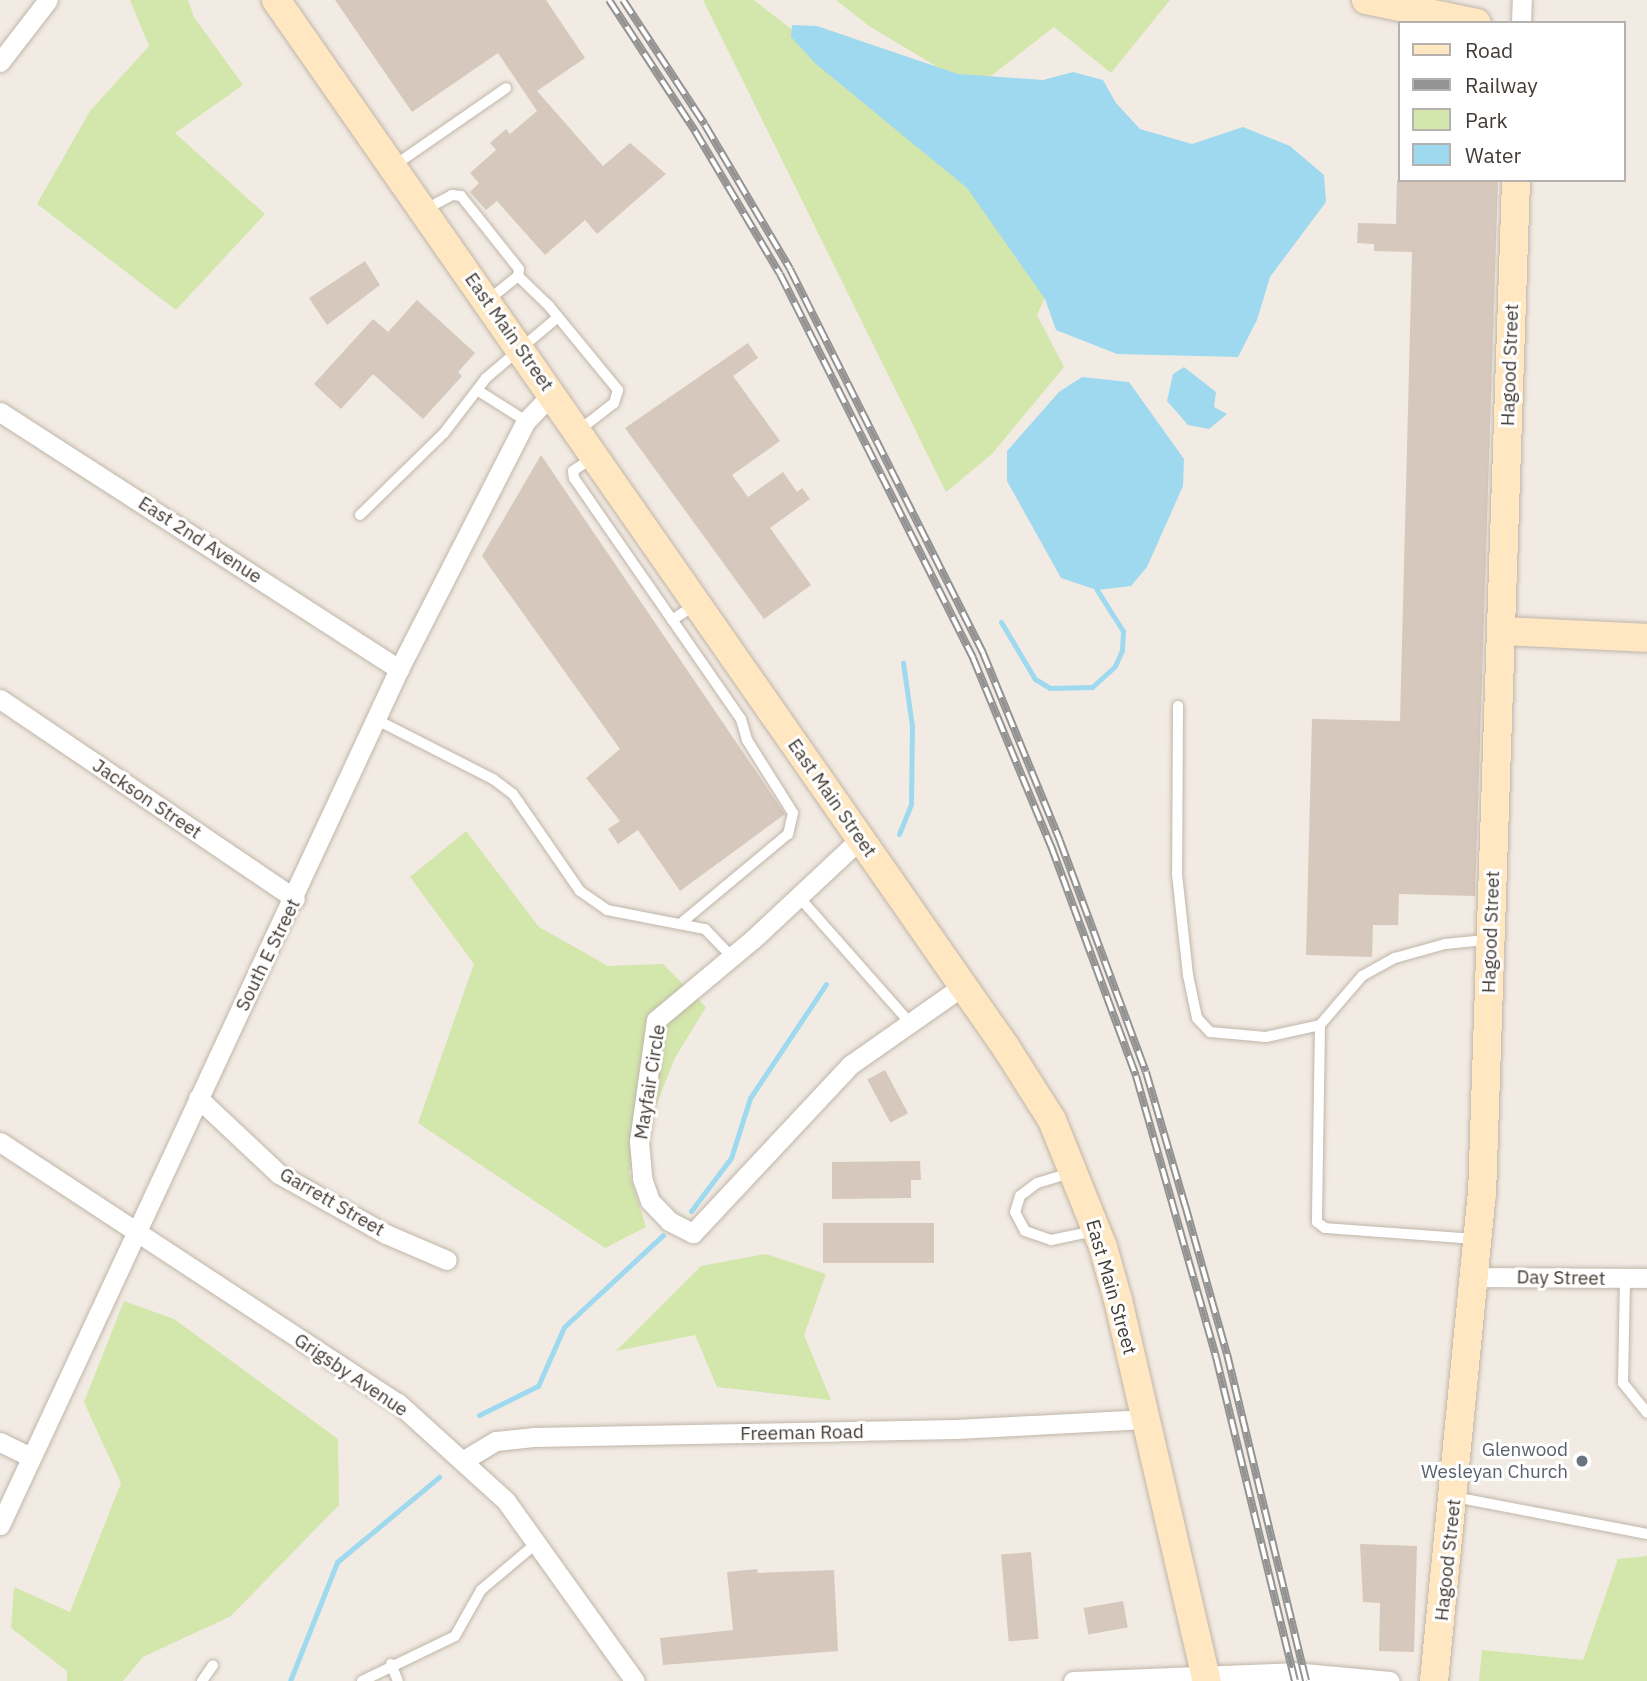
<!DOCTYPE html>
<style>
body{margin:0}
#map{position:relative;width:1647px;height:1681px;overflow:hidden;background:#f2ebe3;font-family:"IBM Plex Sans",sans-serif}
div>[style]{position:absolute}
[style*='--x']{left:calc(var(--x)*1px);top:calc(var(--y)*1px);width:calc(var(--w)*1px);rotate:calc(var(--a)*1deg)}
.green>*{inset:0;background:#d3e6ac}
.water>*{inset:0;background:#9fd9ef}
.stream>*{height:5px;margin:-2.5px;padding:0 2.5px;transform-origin:2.5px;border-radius:2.5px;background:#9fd9ef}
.building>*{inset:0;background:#d6c8bc;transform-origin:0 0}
.roads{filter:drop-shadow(0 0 2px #c0b5a9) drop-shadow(0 0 2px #c0b5a9)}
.lane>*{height:10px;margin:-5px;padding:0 5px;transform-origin:5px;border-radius:5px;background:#fff}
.street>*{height:19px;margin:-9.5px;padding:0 9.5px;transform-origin:9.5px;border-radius:9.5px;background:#fff}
.secondary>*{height:28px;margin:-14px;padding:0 14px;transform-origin:14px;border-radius:14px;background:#fee7c1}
.rail>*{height:8px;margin-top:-4px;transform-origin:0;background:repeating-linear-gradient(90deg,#fff 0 16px,#939393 0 32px);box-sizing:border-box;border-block:2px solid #939393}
.dots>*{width:19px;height:19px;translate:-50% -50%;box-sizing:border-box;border:4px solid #fff;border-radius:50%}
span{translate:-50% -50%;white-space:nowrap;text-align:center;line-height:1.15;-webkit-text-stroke:6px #fff;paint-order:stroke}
.street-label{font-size:19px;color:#433b34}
.worship-label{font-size:19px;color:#5b616d}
.right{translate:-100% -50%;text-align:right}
.legend{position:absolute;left:1398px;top:21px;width:228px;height:161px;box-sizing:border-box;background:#fff;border:2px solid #b4b1ae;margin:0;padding:9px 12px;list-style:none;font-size:21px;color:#433b34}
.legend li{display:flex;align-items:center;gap:14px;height:35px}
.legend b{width:35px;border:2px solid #b4b1ae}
</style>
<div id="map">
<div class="green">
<i style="clip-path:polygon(130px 0,188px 0,194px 17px,243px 85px,175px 133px,265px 214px,176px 310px,37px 204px,90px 111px,149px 46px)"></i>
<i style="clip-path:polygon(703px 0,754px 0,846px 72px,1057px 272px,1037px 315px,1064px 367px,992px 454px,946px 492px)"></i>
<i style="clip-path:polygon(836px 0,1170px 0,1111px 73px,1054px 27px,974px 89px,869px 26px)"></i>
<i style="clip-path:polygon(466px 831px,539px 927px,608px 966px,663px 964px,706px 1007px,675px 1058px,629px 1172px,646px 1227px,605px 1248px,418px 1123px,474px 964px,410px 877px)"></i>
<i style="clip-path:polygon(766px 1254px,826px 1274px,804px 1335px,831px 1400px,717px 1387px,695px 1335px,616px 1351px,701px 1266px)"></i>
<i style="clip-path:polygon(124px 1301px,174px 1319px,338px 1439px,339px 1505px,231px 1616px,143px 1657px,123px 1681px,67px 1681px,67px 1671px,11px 1628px,14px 1587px,70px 1612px,121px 1483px,84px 1402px)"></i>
<i style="clip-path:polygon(1647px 1556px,1647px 1681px,1479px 1681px,1482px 1650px,1583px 1660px,1618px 1559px)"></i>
</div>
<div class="water">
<i style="clip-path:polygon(792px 25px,817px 26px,958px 74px,1043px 80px,1073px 72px,1103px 80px,1116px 103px,1140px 129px,1192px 144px,1243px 127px,1290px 146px,1324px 175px,1326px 202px,1270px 277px,1257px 320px,1238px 357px,1117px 354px,1056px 330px,1045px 299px,967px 188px,816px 64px,791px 37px)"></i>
<i style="clip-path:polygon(1184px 367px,1216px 392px,1214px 407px,1227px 414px,1209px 429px,1188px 425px,1167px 401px,1173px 374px)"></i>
<i style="clip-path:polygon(1082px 377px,1129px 382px,1184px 459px,1183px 486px,1147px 567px,1131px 586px,1097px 590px,1061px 578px,1007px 481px,1007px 451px,1059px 392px)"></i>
</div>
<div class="stream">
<i style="--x:1001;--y:622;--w:66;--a:59.2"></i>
<i style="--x:1035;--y:679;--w:17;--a:31"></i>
<i style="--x:1050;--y:688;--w:42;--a:-1.4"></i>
<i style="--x:1092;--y:687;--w:31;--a:-42"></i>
<i style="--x:1115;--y:666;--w:17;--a:-66"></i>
<i style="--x:1122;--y:650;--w:19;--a:-87"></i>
<i style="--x:1123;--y:631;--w:49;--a:-122.4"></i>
<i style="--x:899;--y:834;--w:32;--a:-68"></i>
<i style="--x:911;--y:804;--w:78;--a:-89.3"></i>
<i style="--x:912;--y:726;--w:64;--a:-98.1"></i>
<i style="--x:691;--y:1211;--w:66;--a:-53"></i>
<i style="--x:731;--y:1158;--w:63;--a:-72.4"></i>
<i style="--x:750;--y:1098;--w:137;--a:-56.3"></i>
<i style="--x:479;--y:1415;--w:66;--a:-26.2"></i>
<i style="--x:538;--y:1386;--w:64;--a:-66.2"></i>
<i style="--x:564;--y:1327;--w:135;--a:-42.9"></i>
<i style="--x:290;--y:1681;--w:128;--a:-68.4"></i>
<i style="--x:337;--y:1562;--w:133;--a:-39.8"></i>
</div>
<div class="building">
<i style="clip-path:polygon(335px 0,546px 0,585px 58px,537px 91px,603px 166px,630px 143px,666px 174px,597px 234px,585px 220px,545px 255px,497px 201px,486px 210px,470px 192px,479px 183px,470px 173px,496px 150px,490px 143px,506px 129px,510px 134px,537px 111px,498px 53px,412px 112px)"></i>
<i style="clip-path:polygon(1397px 180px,1498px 180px,1475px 896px,1399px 894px,1398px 925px,1373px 925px,1372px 957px,1306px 955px,1312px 719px,1400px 721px,1412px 252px,1374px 251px,1374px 244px,1357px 243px,1358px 223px,1396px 224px)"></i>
<i style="clip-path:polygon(365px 261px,380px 285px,327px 325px,309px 298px)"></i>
<i style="clip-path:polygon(417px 300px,475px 353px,458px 372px,462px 376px,423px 419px,373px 374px,341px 409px,314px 384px,373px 319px,388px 332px)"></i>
<i style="clip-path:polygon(748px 343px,758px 358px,733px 376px,780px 441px,732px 475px,748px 497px,783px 472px,797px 492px,802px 488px,810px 499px,770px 528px,811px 585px,764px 619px,625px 428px)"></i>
<i style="clip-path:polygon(541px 455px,785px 814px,680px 891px,638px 830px,618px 844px,608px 829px,620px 821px,586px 778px,620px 749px,482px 556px)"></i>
<i style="left:885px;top:1070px;width:49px;height:20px;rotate:62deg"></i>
<i style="clip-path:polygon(920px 1161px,921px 1180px,911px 1180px,911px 1198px,832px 1199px,832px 1162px)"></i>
<i style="left:934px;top:1223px;width:40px;height:111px;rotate:90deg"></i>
<i style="clip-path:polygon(1360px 1544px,1417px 1546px,1414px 1652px,1379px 1651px,1380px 1603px,1363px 1602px)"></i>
<i style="left:1031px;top:1552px;width:87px;height:30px;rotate:85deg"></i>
<i style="clip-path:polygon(757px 1569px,758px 1573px,834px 1570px,838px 1651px,663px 1665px,660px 1638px,733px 1630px,727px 1572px)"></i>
<i style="left:1123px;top:1601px;width:27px;height:40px;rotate:80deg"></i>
</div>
<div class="roads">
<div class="lane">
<i style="--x:395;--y:165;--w:135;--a:-34.7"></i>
<i style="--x:426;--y:209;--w:30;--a:-28"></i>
<i style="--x:452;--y:195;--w:9;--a:6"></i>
<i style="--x:461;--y:196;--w:93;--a:51.5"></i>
<i style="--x:519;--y:269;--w:7;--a:98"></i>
<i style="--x:518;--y:276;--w:38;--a:141"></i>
<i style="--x:518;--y:276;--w:43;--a:44.1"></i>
<i style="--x:549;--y:306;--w:109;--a:50.6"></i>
<i style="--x:618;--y:390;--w:14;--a:107"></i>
<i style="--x:614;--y:403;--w:46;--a:142.1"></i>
<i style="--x:477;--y:390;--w:58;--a:32.3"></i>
<i style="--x:592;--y:458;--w:23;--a:146"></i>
<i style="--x:573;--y:471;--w:7;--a:82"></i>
<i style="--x:574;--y:478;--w:293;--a:55.3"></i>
<i style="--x:741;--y:719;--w:22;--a:74"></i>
<i style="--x:747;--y:740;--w:86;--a:57.8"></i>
<i style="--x:793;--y:813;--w:22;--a:103"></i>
<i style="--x:788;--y:834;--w:141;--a:140.2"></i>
<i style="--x:360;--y:515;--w:117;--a:-44.3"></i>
<i style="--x:444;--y:433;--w:69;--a:-52.6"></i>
<i style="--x:486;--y:378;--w:94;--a:-40.3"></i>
<i style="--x:672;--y:620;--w:27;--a:-33"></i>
<i style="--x:1178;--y:706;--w:168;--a:90.3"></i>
<i style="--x:1177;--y:874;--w:102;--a:83.8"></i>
<i style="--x:1188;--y:975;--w:44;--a:78.2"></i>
<i style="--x:1197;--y:1018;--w:19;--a:47"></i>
<i style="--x:1210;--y:1032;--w:56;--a:5.1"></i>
<i style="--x:1266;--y:1037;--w:55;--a:-12.5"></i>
<i style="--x:1320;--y:1025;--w:65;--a:-49.4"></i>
<i style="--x:1362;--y:976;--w:38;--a:-29"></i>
<i style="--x:1395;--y:958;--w:52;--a:-15.6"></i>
<i style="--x:1445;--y:944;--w:41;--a:-5.6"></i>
<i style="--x:377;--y:720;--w:130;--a:27"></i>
<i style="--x:493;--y:779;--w:25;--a:37"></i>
<i style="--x:513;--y:794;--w:118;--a:55.4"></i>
<i style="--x:580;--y:891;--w:33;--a:35"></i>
<i style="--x:607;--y:910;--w:100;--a:11"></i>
<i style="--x:705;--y:929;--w:37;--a:46"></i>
<i style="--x:799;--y:897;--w:168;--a:48.6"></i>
<i style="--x:1320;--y:1025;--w:197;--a:90.9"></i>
<i style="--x:1317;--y:1222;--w:10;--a:37"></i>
<i style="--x:1325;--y:1228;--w:149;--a:4.2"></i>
<i style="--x:1070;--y:1173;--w:34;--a:163"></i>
<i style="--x:1037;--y:1183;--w:21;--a:143"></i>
<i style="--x:1020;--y:1196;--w:17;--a:107"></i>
<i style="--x:1015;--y:1212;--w:21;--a:62"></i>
<i style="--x:1025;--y:1231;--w:28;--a:19"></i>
<i style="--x:1051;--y:1240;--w:45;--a:-11.6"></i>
<i style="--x:1625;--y:1279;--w:104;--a:91.1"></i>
<i style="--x:1623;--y:1383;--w:38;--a:51"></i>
<i style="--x:1455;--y:1497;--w:196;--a:10.9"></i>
<i style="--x:391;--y:1664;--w:18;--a:68"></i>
<i style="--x:202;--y:1681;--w:19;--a:-55"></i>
<i style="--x:362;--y:1681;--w:103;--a:-25.8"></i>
<i style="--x:455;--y:1636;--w:53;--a:-60.5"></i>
<i style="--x:481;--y:1590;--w:75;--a:-40.1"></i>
</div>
<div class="street">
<i style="--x:1521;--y:23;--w:23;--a:-88"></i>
<i style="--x:0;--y:62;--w:78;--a:-52.3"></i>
<i style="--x:0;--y:412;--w:475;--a:32.8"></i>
<i style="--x:0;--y:699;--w:356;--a:34.1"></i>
<i style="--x:860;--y:839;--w:146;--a:136.9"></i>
<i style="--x:753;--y:939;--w:126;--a:140.1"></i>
<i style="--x:656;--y:1020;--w:122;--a:98"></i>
<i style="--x:639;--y:1141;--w:37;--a:85"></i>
<i style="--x:642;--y:1178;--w:24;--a:71"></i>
<i style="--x:650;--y:1201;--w:28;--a:46"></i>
<i style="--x:669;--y:1221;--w:27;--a:27"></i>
<i style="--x:693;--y:1233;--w:230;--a:-46.9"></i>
<i style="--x:850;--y:1065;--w:138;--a:-35"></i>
<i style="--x:198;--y:1098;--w:111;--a:43.2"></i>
<i style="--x:279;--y:1174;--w:123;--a:29.3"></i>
<i style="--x:386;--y:1234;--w:66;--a:23.1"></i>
<i style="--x:0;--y:1142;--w:476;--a:33.3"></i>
<i style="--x:398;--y:1403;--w:146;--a:42.2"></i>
<i style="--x:506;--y:1501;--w:221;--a:54.4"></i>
<i style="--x:1476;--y:1277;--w:171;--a:0.3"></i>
<i style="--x:0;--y:1442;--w:32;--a:26"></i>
<i style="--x:464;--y:1460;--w:37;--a:-31"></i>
<i style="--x:496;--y:1441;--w:37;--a:-6"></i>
<i style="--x:533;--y:1437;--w:423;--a:-1.1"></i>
<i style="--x:956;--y:1429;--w:190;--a:-3"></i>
<i style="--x:0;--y:1525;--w:944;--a:-65.01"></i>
<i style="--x:399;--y:669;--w:279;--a:-62.9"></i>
<i style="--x:526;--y:421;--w:37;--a:-46"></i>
<i style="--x:1073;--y:1681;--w:220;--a:-2.3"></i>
<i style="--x:1293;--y:1672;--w:97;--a:5.3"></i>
</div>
<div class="secondary">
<i style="--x:276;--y:0;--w:1275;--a:55.13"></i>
<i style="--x:1005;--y:1046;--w:88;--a:57.6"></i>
<i style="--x:1052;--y:1120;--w:137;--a:68.1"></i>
<i style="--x:1103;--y:1247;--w:55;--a:74.2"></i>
<i style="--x:1118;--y:1300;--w:391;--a:76.9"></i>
<i style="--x:1366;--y:0;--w:113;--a:11.7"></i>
<i style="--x:1501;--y:631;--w:146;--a:2.7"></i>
<i style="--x:1434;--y:1681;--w:488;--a:-84.4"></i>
<i style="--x:1482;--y:1195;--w:1016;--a:-88.08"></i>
</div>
</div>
<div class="rail">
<i style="--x:609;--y:0;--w:157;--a:56.7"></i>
<i style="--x:695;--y:131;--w:166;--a:59.3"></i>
<i style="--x:780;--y:274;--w:430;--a:63.3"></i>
<i style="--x:973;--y:658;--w:204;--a:67.5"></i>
<i style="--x:1051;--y:846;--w:245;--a:69.7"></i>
<i style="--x:1136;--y:1076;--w:292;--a:74.1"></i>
<i style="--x:1216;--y:1357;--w:333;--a:76.3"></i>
<i style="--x:623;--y:0;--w:149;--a:56.7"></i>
<i style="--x:705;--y:125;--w:167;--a:59.4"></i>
<i style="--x:790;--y:269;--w:430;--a:63.3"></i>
<i style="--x:983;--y:653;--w:203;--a:67.7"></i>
<i style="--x:1060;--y:841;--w:246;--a:69.6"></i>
<i style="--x:1146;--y:1072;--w:139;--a:73.7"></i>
<i style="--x:1185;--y:1205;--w:155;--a:74.3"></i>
<i style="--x:1227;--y:1354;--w:336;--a:76.4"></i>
</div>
<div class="dots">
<i style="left:1582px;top:1461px;background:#6b7280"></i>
</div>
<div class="street-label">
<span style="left:509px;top:332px;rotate:55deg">East Main Street</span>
<span style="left:1510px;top:365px;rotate:-88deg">Hagood Street</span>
<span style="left:200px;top:540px;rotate:33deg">East 2nd Avenue</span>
<span style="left:832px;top:798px;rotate:55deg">East Main Street</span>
<span style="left:147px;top:799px;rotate:34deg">Jackson Street</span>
<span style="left:1491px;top:932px;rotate:-88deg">Hagood Street</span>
<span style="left:268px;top:955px;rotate:-64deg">South E Street</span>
<span style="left:650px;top:1082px;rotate:-81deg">Mayfair Circle</span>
<span style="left:332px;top:1202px;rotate:30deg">Garrett Street</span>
<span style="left:1561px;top:1278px;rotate:1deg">Day Street</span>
<span style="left:1111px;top:1287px;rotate:74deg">East Main Street</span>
<span style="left:351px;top:1375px;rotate:34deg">Grigsby Avenue</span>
<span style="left:802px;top:1433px;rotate:-1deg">Freeman Road</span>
<span style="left:1448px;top:1560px;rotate:-84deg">Hagood Street</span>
</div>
<div class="worship-label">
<span class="right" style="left:1568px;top:1461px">Glenwood<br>Wesleyan Church</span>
</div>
<ul class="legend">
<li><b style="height:9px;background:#fee7c1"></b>Road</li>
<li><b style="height:9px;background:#939393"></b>Railway</li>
<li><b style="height:19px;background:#d3e6ac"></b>Park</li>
<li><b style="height:19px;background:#9fd9ef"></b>Water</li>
</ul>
</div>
